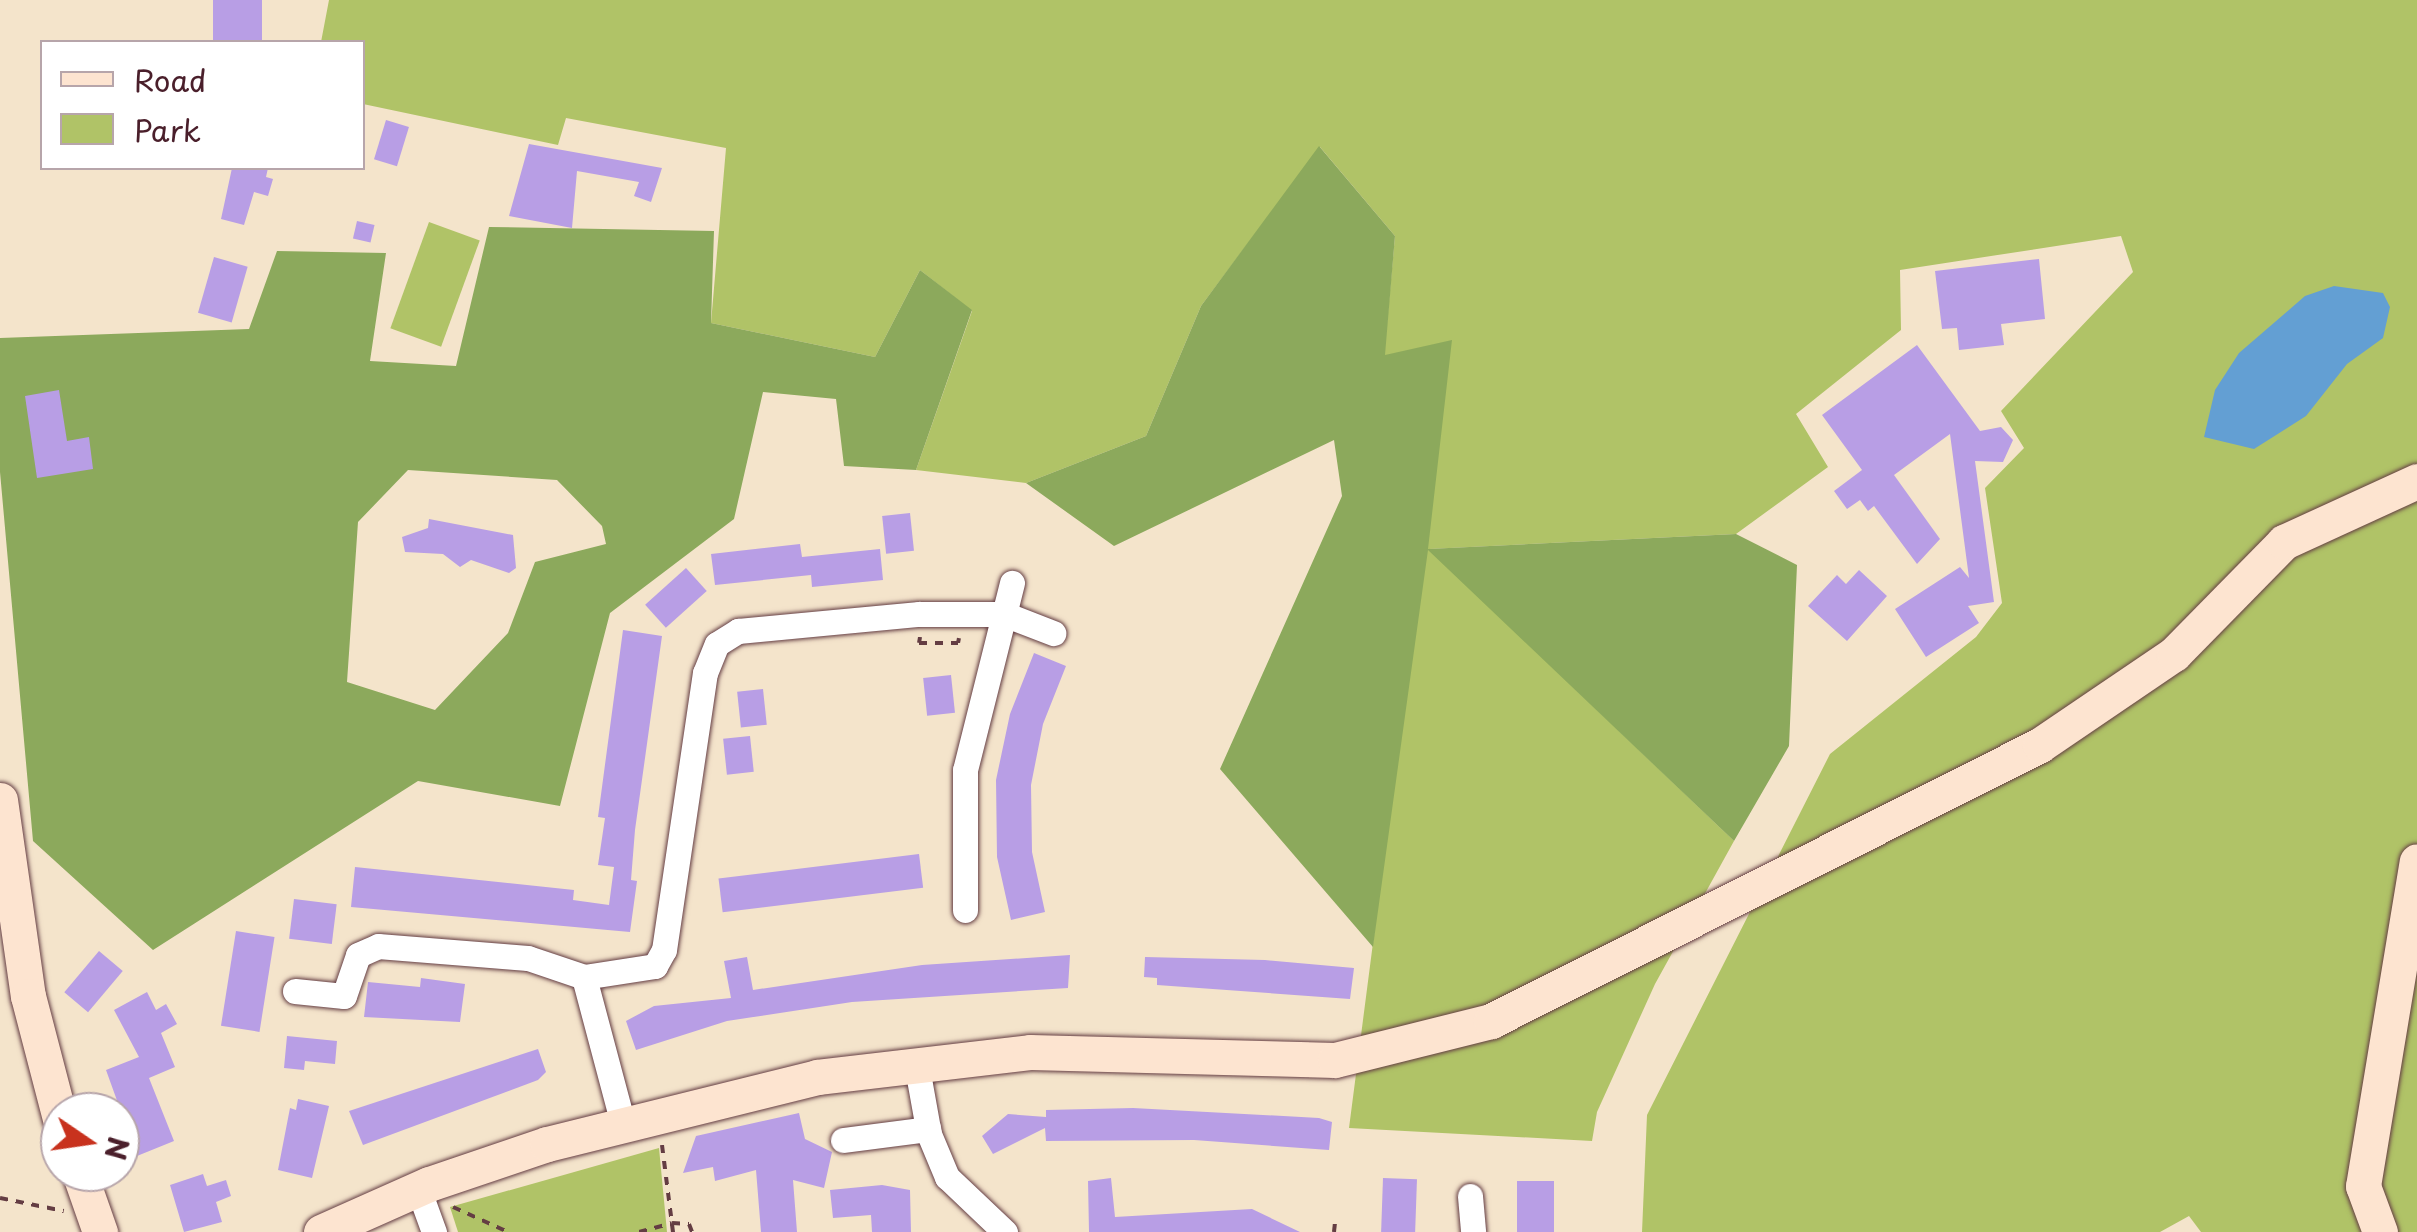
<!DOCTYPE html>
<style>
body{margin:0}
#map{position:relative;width:2417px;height:1232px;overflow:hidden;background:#f4e4cb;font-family:"Playpen Sans",sans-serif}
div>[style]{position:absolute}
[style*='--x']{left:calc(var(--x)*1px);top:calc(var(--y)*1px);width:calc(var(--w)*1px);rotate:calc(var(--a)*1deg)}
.green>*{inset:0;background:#b0c367;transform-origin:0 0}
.forest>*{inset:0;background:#8ca95c}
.water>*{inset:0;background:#639fd3}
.building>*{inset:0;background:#b89ee5;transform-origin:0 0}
.path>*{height:4px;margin-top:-2px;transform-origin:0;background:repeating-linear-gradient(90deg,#643d43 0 8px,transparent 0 16px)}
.roads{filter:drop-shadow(0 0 2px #643d43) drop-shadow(0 0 2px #643d43)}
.street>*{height:25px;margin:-12.5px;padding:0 12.5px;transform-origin:12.5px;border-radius:12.5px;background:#fff}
.secondary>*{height:35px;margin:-17.5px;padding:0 17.5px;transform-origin:17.5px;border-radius:17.5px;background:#fde4d0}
span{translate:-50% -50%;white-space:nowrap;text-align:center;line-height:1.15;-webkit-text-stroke:9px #fff;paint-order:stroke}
.legend{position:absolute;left:40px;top:40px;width:325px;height:130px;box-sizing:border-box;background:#fff;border:2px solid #b7a5aa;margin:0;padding:12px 18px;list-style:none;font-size:30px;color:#4a1f2b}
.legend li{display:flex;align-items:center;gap:20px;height:50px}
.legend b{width:50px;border:2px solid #b7a5aa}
.north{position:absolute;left:40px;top:1092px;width:100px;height:100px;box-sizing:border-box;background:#fff;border:2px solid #b7a5aa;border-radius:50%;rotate:103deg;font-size:28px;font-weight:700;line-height:40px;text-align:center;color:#4a1f2b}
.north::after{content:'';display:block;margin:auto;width:35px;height:45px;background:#c8321e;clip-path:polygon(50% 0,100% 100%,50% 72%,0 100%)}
</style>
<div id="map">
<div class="green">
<i style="clip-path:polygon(329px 0,2417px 0,2417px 1232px,2201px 1232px,2189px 1216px,2160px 1232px,1642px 1232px,1647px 1115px,1830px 754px,1976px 637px,2002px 603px,1985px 488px,2024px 448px,2001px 411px,2133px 272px,2121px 236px,1900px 270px,1901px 330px,1796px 414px,1828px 467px,1736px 534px,1429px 549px,1734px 841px,1655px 984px,1597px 1112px,1592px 1141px,1349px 1128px,1451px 341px,1384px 356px,1395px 236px,1320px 147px,1201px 306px,1146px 436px,1026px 483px,916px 470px,972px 311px,920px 270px,875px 357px,711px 323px,726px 148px,566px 118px,558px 145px,363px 104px,362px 42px,321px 42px)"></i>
<i style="left:429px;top:222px;width:54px;height:113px;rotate:20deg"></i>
<i style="clip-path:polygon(659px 1148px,667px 1232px,458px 1232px,450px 1207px)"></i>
</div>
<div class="forest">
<i style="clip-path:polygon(1319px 146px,1395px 236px,1385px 355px,1452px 340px,1428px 549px,1736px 534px,1797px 565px,1789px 746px,1734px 841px,1428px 550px,1373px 947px,1220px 769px,1342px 496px,1334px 440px,1114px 546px,1026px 483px,1146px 436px,1201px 306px)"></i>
<i style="clip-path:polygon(evenodd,489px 227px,714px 231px,711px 323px,875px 357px,920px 270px,972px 310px,916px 470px,844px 466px,836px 399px,763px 392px,734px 519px,610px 613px,560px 806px,418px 781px,153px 950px,33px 841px,0 472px,0 338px,249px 329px,277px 251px,386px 253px,370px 361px,456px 366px,489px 227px,408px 470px,557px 480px,602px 526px,606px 544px,535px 562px,508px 633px,435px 710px,347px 682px,358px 522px,408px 470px)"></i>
</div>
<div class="water">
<i style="clip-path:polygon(2334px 286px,2383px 293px,2390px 307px,2383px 338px,2347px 364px,2306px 416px,2254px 449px,2204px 437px,2215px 390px,2239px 353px,2305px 296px)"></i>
</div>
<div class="building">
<i style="left:213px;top:0;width:49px;height:42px"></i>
<i style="left:386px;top:120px;width:24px;height:41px;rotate:17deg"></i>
<i style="clip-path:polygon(529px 144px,662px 168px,651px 202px,634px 196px,639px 182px,577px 171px,572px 228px,509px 216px)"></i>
<i style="clip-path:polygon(232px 168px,268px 168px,266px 177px,273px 179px,268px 196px,254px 192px,244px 225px,221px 219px)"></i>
<i style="left:357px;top:221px;width:18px;height:18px;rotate:13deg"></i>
<i style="left:214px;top:257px;width:35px;height:58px;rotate:16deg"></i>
<i style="clip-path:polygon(2039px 259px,2045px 319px,2001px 324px,2004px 345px,1959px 350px,1957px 328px,1942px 329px,1935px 271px)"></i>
<i style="clip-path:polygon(1917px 345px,1980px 431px,2001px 427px,2013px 440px,2003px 462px,1975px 461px,1994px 602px,1968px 606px,1979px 623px,1926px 657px,1895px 609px,1960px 567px,1969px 578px,1950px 434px,1894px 475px,1940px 539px,1917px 564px,1874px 506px,1868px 511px,1860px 500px,1847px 509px,1834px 491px,1862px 470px,1822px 415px)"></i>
<i style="clip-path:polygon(59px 390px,67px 441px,89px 437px,93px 469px,37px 478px,25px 396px)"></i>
<i style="left:910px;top:513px;width:38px;height:28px;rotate:84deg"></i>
<i style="clip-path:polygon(429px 519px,513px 535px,516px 568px,509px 573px,471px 560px,460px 567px,443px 554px,405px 552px,402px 537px,428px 528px)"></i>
<i style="clip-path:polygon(800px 544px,802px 557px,880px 549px,883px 580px,812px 587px,811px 575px,715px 585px,711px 554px)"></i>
<i style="left:686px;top:568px;width:31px;height:55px;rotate:48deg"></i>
<i style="clip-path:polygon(1859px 570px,1887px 596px,1847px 641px,1808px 606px,1837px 575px,1846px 584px)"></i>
<i style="clip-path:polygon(623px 630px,662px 636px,635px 830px,631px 880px,637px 881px,630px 932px,351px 907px,355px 867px,574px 890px,573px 900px,609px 905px,614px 867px,598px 865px,605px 818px,598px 817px)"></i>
<i style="clip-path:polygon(1034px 653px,1066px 666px,1043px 724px,1031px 785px,1032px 852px,1045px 912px,1011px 920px,997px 857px,996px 780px,1010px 714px)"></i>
<i style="left:951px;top:675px;width:38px;height:28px;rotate:84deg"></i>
<i style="left:763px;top:689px;width:36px;height:26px;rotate:84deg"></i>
<i style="left:750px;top:736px;width:36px;height:27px;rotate:84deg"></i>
<i style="left:919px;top:854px;width:34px;height:202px;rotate:83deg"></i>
<i style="left:294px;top:899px;width:43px;height:40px;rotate:7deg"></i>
<i style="left:236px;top:931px;width:39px;height:96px;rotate:9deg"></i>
<i style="left:99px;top:951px;width:31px;height:54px;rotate:40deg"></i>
<i style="clip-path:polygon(1070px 955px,1068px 988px,852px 1002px,727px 1021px,636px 1050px,626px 1021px,654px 1006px,731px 998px,724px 961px,747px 957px,753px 990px,922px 965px)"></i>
<i style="clip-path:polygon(1145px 957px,1265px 960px,1354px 968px,1350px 999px,1157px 985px,1157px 978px,1144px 977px)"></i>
<i style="clip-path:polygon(421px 978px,465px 984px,460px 1022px,364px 1017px,368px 982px,420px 987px)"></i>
<i style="clip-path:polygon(147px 992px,156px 1010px,166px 1004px,177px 1024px,161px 1033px,175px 1067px,149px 1078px,174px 1141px,137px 1156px,106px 1070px,139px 1057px,114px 1010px)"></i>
<i style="clip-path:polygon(287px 1036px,337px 1041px,335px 1064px,305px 1061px,304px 1070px,284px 1068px)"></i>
<i style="clip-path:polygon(538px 1049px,546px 1072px,538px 1080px,363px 1145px,349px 1111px)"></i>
<i style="clip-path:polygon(298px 1099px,329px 1106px,312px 1178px,278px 1170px,290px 1108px,296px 1110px)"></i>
<i style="clip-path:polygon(1133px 1108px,1319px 1118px,1332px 1122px,1329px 1150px,1194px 1140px,1046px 1141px,1045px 1128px,993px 1154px,982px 1136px,1008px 1114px,1046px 1117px,1046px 1110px)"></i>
<i style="clip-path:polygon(799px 1113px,805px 1139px,832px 1152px,824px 1188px,793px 1180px,797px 1232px,761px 1232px,756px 1170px,715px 1181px,713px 1167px,683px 1173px,696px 1136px)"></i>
<i style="clip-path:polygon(203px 1174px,207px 1186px,226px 1180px,231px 1196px,216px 1202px,222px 1222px,184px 1232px,170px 1185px)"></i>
<i style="clip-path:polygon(1111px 1178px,1115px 1217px,1252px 1209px,1300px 1232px,1089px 1232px,1088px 1181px)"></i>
<i style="left:1383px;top:1178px;width:34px;height:54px;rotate:2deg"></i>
<i style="left:1517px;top:1181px;width:37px;height:51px"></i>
<i style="clip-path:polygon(882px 1185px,910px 1190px,911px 1232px,872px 1232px,871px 1215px,833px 1218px,830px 1190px)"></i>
</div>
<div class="path">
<i style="--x:920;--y:637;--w:6;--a:99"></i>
<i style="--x:919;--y:643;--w:39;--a:0"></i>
<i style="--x:958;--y:643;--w:5;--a:-79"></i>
<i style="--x:662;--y:1145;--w:88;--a:82.8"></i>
<i style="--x:0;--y:1198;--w:65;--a:11.5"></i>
<i style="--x:453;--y:1207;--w:60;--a:24.4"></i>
<i style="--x:639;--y:1232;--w:34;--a:-15"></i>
<i style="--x:672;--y:1223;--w:17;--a:3"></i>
<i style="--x:689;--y:1224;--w:9;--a:69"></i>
<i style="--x:1334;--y:1232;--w:9;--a:-84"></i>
</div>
<div class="roads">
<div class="street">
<i style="--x:965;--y:910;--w:140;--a:-90"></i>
<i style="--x:965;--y:770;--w:193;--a:-75.9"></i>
<i style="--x:295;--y:991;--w:49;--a:5.8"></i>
<i style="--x:344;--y:996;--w:43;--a:-71.1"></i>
<i style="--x:358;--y:955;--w:22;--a:-24"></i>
<i style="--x:378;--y:946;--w:150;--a:4.6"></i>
<i style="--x:528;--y:958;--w:59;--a:18.7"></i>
<i style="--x:916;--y:1062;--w:73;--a:79.8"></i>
<i style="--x:929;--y:1134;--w:47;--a:67.3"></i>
<i style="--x:947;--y:1177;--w:80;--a:43.5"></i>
<i style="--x:623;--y:1124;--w:152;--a:-104.9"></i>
<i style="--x:584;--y:977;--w:72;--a:-8.8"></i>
<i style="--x:655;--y:966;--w:18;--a:-61"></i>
<i style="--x:664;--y:950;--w:280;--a:-81.6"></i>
<i style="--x:705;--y:673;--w:31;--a:-68"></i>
<i style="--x:717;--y:644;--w:25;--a:-32"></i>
<i style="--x:738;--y:631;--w:182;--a:-5.4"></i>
<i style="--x:919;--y:614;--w:85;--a:0"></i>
<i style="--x:1004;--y:614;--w:53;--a:21.2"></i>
<i style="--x:843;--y:1140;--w:86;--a:-7.4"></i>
<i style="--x:418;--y:1188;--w:47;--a:70"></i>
<i style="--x:1470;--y:1196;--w:36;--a:85"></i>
</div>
<div class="secondary">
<i style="--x:0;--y:800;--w:198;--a:81.9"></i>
<i style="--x:28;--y:996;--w:127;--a:75.4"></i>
<i style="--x:79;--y:1172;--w:64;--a:70.7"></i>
<i style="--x:321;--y:1232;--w:118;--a:-24"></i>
<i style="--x:429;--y:1184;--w:125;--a:-18.7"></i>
<i style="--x:547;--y:1144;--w:278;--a:-13.9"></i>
<i style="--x:817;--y:1077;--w:214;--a:-6.7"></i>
<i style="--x:1030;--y:1052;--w:305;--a:1.5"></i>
<i style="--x:1335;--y:1060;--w:161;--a:-14"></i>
<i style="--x:1491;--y:1021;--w:614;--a:-26.69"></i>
<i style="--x:2040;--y:745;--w:162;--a:-34.2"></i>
<i style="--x:2174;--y:654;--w:157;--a:-45.5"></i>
<i style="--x:2284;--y:542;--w:146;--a:-24.6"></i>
<i style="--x:2380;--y:1232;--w:49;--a:-110.3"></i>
<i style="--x:2363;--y:1186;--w:329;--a:-80.6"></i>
</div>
</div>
<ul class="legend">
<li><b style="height:12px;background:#fde4d0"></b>Road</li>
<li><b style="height:28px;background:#b0c367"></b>Park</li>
</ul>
<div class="north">N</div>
</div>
